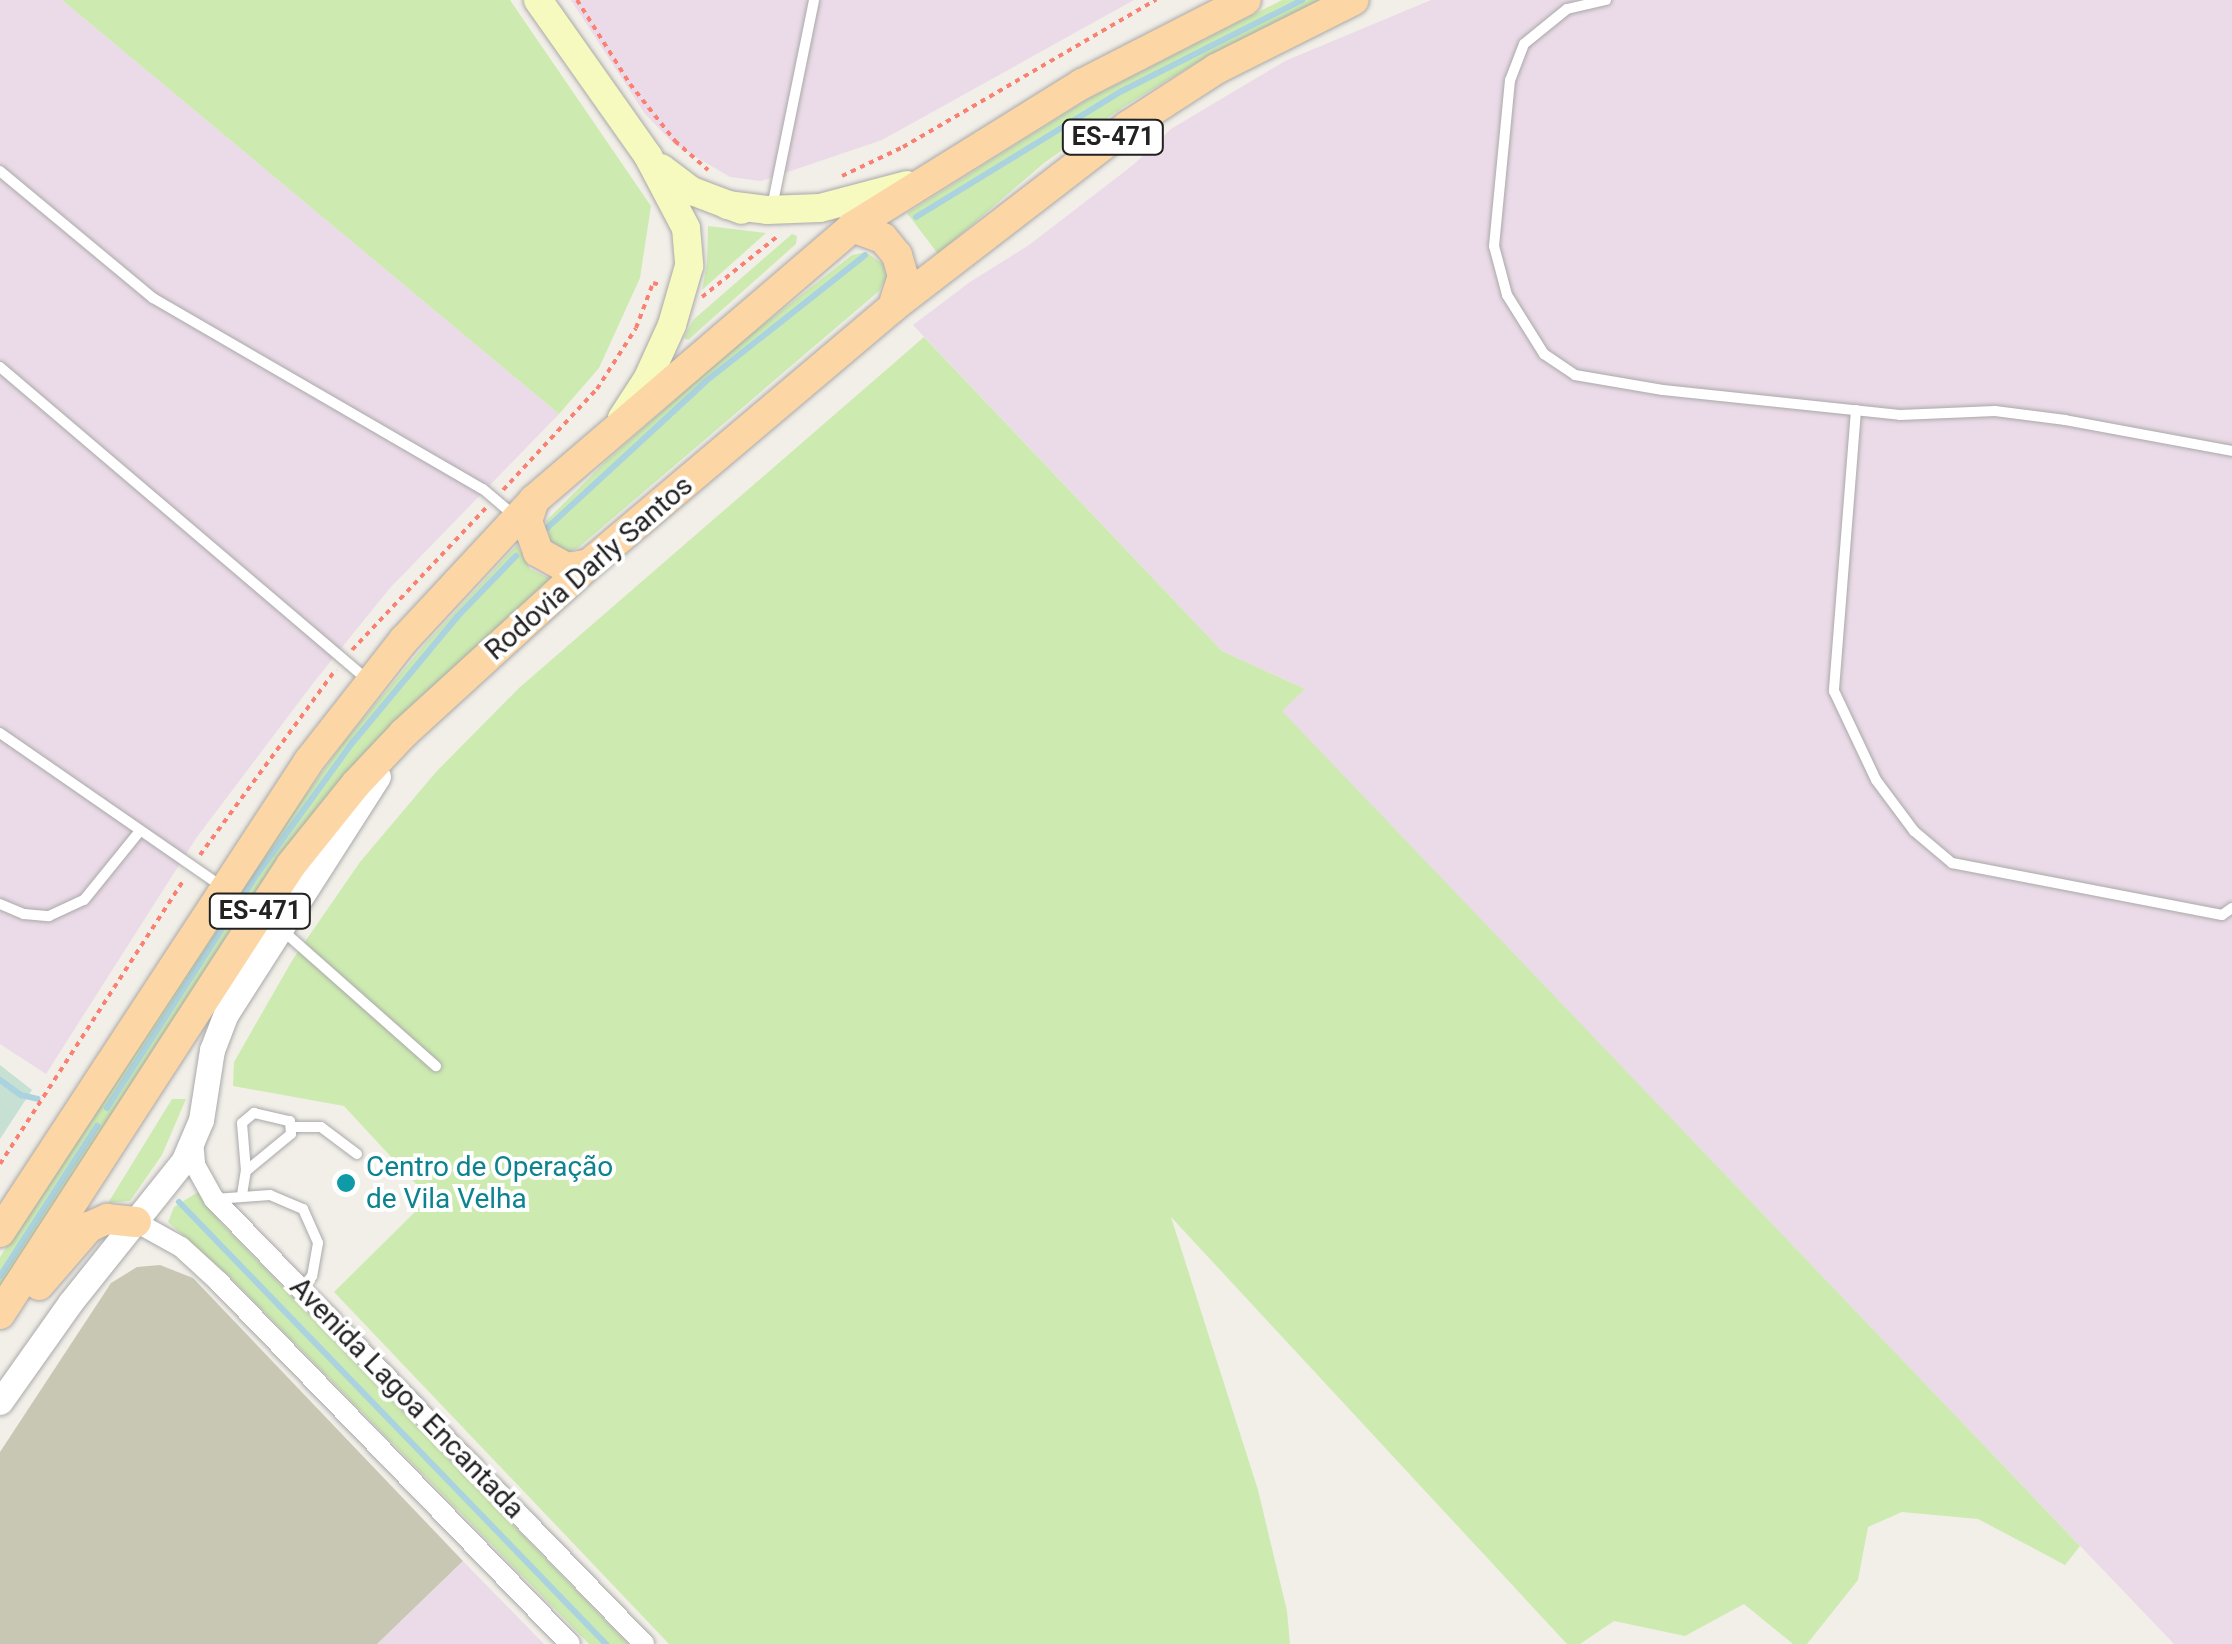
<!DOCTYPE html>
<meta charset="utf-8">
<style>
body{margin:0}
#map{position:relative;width:2232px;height:1644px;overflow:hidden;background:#f2efe9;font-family:Roboto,sans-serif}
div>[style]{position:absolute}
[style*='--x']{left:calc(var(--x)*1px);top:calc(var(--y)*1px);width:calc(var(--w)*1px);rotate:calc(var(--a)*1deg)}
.industrial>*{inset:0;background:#ebdbe8}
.construction>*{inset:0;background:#c7c7b4}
.grass>*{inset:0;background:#cdebb0}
.wetland>*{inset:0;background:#c6e0d4}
.stream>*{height:6px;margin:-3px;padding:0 3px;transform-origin:3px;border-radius:3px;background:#aad3df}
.path>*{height:4px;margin-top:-2px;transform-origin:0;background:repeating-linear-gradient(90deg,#fa8072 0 5px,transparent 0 10px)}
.roads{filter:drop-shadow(0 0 2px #a9a9a9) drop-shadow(0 0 2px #a9a9a9)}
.service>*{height:10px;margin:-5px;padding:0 5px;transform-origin:5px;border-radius:5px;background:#fff}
.minor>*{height:20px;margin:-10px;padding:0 10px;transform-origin:10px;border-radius:10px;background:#fff}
.tertiary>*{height:25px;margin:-12.5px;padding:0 12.5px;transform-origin:12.5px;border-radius:12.5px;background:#fff}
.secondary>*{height:28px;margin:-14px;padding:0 14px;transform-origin:14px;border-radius:14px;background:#f7fabf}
.primary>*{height:30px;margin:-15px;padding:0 15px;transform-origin:15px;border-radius:15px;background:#fcd6a4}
.dots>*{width:28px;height:28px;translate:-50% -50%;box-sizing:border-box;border:5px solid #fff;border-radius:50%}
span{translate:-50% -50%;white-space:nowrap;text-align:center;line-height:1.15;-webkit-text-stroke:8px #fff;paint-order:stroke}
.shield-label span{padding:2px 8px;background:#fff;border:2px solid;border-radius:8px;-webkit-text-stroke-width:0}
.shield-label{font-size:25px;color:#222;font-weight:700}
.street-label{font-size:28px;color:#222}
.culture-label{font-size:28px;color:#0d838f}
.left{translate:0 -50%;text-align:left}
</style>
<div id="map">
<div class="industrial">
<i style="clip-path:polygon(0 0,62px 0,559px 414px,390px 588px,314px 682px,197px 837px,46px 1074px,0 1044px)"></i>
<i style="clip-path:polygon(571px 0,1134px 0,882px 140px,761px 181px,730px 177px,674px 144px,645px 114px)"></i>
<i style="clip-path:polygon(1431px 0,2232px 0,2232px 1644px,2174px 1644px,1281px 711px,1305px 689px,1222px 651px,913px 325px,970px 282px,1029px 245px,1133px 165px,1171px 129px,1285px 61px)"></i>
<i style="clip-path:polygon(463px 1561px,544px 1644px,377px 1644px,451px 1573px)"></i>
</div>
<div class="construction">
<i style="clip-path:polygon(160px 1265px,193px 1278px,463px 1561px,377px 1644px,0 1644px,0 1452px,111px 1283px,137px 1267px)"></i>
</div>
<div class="grass">
<i style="clip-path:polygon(62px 0,510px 0,651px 206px,640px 278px,599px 368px,559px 414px)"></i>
<i style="clip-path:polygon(1282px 0,1324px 0,1196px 63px,1123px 107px,1044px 163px,938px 254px,907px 213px,1090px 98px)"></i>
<i style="clip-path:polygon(708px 226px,766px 233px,702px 290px,707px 263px)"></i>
<i style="clip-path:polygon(792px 234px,797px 236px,796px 244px,688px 340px,684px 338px,693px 320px)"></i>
<i style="clip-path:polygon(866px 252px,884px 265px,886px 279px,879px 291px,579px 547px,568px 552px,551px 546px,546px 521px,605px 462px,731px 350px,852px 255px)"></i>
<i style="clip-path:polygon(924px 337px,1222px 651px,1305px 689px,1282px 711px,2080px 1546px,2065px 1565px,1978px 1519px,1902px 1512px,1868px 1527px,1858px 1580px,1807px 1644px,1793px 1644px,1744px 1604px,1685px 1636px,1614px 1621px,1580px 1644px,1567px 1644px,1171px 1217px,1258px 1490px,1287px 1611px,1290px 1644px,669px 1644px,334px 1292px,429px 1198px,344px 1106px,233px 1086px,234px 1062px,293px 959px,360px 862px,436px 772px,519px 688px)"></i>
<i style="clip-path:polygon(517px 545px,530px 569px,553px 580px,476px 648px,0 1295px,0 1257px,232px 897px,344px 742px,427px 642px)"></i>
<i style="clip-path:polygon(172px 1099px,186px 1099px,162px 1155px,130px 1201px,108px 1203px)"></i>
<i style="clip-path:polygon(198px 1192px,220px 1222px,628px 1644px,589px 1644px,233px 1280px,168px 1222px,174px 1207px)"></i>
</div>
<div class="wetland">
<i style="clip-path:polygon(0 1065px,32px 1090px,0 1139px)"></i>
</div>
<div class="stream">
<i style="--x:916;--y:217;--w:241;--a:-31.5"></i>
<i style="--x:1122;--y:91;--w:202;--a:-26.8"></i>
<i style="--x:547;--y:528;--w:215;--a:-42.7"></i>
<i style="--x:705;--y:382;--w:204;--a:-38.4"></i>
<i style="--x:0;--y:1080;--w:26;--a:36"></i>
<i style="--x:21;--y:1095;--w:17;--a:13"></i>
<i style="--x:107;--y:1108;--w:279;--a:-57.3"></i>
<i style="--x:258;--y:873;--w:162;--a:-54.1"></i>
<i style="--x:353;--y:742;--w:163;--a:-50.2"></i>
<i style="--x:457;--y:617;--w:85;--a:-46"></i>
<i style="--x:179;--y:1202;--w:615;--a:45.99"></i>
<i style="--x:0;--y:1276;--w:179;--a:-57.1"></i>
</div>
<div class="path">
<i style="--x:577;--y:0;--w:99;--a:57.8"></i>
<i style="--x:630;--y:84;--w:73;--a:51.7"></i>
<i style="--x:675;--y:141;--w:44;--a:41.3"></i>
<i style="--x:842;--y:176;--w:68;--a:-25.4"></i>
<i style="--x:903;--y:147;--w:293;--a:-30.2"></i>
<i style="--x:702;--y:297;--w:99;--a:-38.8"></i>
<i style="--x:503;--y:490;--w:138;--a:-47.1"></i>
<i style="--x:597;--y:389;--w:72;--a:-57.4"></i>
<i style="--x:636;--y:328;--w:48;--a:-69.3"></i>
<i style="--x:653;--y:283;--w:7;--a:16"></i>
<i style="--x:352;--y:650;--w:195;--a:-46.7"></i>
<i style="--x:200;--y:855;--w:230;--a:-53.8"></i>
<i style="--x:0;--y:1164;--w:338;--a:-57.1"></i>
</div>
<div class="roads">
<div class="service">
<i style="--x:1606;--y:0;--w:40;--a:167"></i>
<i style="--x:1567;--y:9;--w:55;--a:140.9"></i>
<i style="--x:1524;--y:44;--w:39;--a:111"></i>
<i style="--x:1510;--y:80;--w:167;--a:95.5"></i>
<i style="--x:1494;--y:246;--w:51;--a:75.1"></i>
<i style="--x:1507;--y:295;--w:70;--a:57.9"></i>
<i style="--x:1544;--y:354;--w:37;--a:34"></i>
<i style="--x:1575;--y:375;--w:89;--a:9.7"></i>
<i style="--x:1663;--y:390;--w:238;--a:6"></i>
<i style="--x:1900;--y:415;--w:95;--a:-2.4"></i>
<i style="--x:1995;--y:411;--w:71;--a:7.3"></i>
<i style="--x:2065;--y:420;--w:170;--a:10.5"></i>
<i style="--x:0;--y:171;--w:199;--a:39.7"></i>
<i style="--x:153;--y:298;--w:381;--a:30.1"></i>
<i style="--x:483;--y:489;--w:43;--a:40.3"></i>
<i style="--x:772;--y:207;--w:211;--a:-78.5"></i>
<i style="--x:0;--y:367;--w:485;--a:40.4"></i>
<i style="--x:1856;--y:410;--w:282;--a:94.5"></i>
<i style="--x:1834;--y:691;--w:98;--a:64.7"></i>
<i style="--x:1876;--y:780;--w:64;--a:53.3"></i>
<i style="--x:1914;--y:831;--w:50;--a:40.1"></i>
<i style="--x:1952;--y:863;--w:275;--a:10.9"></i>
<i style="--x:2222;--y:915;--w:12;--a:-35"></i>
<i style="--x:0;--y:733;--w:270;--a:34.7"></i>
<i style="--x:0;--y:904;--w:26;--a:23"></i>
<i style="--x:24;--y:914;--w:25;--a:5"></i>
<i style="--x:49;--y:916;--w:38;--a:-25"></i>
<i style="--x:84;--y:900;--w:87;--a:-51"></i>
<i style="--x:281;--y:929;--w:207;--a:41.5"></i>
<i style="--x:293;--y:1127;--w:28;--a:0"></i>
<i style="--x:321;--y:1127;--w:45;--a:36.9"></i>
<i style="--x:242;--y:1195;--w:24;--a:-81"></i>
<i style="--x:246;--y:1171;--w:48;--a:-94.8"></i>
<i style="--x:242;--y:1123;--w:16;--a:-40"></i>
<i style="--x:254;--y:1113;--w:37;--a:13"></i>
<i style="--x:290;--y:1121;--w:13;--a:86"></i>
<i style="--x:291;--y:1134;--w:58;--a:140.6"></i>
<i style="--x:215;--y:1199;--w:55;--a:-4.2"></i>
<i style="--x:270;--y:1195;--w:36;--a:23"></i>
<i style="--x:303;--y:1209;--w:37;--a:66"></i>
<i style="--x:318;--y:1243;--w:34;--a:100"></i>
<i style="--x:312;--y:1276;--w:16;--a:130"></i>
</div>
<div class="minor">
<i style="--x:193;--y:1140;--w:25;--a:85"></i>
<i style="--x:195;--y:1165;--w:39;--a:61"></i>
<i style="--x:214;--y:1199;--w:619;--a:45.98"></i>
<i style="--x:136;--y:1222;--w:51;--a:29.1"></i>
<i style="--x:181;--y:1247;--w:52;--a:42.6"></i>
<i style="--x:219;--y:1282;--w:504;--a:45.88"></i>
</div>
<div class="tertiary">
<i style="--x:0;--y:1402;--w:121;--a:-54.7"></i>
<i style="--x:70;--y:1303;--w:183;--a:-51.4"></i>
<i style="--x:184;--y:1160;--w:43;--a:-67"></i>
<i style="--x:201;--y:1120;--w:71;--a:-81.1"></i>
<i style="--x:212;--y:1050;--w:39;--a:-69"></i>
<i style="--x:226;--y:1014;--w:282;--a:-57.4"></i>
</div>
<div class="secondary">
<i style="--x:538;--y:0;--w:191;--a:54.8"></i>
<i style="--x:648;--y:156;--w:81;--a:62.2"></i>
<i style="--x:686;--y:228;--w:38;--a:85"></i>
<i style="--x:689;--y:266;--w:61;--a:106.1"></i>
<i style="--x:672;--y:325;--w:58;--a:114.4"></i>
<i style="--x:648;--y:378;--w:48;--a:123"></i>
<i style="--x:661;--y:168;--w:39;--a:37"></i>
<i style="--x:692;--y:191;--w:53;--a:20.8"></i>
<i style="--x:727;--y:205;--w:40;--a:7.1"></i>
<i style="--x:767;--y:210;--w:53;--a:-2.2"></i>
<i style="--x:820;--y:208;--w:90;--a:-14.8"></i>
</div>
<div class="primary">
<i style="--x:852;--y:227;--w:33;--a:20"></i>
<i style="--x:883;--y:238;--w:22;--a:51"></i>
<i style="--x:897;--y:255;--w:22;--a:74"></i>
<i style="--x:903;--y:276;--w:33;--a:108"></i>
<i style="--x:534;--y:500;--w:22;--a:108"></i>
<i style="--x:527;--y:521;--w:33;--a:70"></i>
<i style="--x:538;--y:552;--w:33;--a:29"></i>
<i style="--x:567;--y:568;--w:22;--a:-10"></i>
<i style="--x:0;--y:1232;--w:563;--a:-56.73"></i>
<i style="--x:309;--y:761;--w:154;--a:-51.9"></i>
<i style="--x:404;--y:640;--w:191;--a:-47.1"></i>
<i style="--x:534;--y:500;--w:419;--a:-40.6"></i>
<i style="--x:852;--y:227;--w:271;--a:-31.9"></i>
<i style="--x:1082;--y:84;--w:184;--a:-27.1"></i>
<i style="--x:39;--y:1285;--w:77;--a:-49.2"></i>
<i style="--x:89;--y:1227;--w:20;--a:-24"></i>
<i style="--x:107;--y:1219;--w:29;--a:6"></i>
<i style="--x:0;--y:1314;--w:535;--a:-57.05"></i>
<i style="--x:291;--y:865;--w:104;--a:-51.3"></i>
<i style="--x:356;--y:784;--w:70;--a:-46.7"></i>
<i style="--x:404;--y:733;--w:251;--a:-42.4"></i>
<i style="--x:589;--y:564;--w:398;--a:-40.2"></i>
<i style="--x:893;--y:307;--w:297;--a:-37.6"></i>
<i style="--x:1128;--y:126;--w:105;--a:-32.9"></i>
<i style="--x:1216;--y:69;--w:154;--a:-26.6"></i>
</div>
</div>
<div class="dots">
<i style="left:346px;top:1183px;background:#0f9aa8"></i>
</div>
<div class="shield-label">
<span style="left:1113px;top:137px">ES-471</span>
<span style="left:260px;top:911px">ES-471</span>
</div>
<div class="street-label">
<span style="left:589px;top:568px;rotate:-41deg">Rodovia Darly Santos</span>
<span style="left:407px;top:1398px;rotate:46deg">Avenida Lagoa Encantada</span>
</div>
<div class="culture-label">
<span class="left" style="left:366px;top:1183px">Centro de Operação<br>de Vila Velha</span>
</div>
</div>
